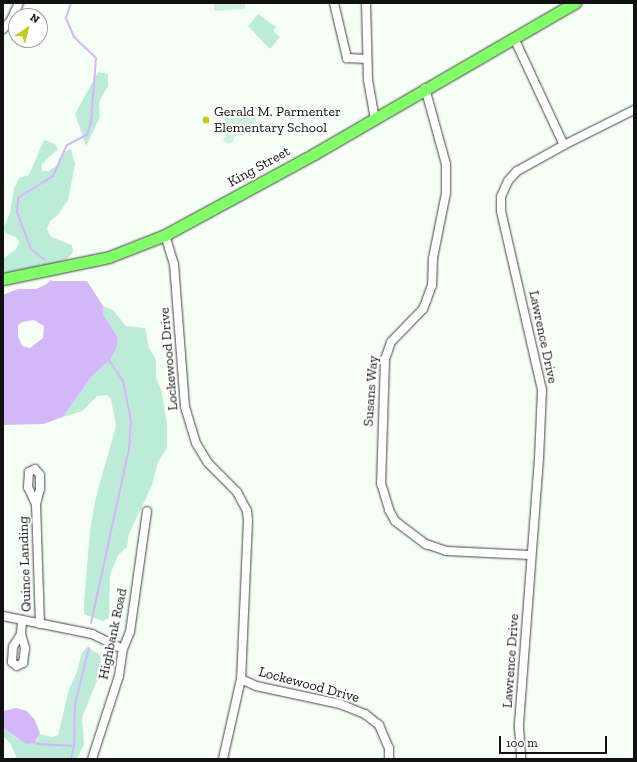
<!DOCTYPE html>
<style>
body{margin:0}
#map{position:relative;width:637px;height:762px;overflow:hidden;background:#f6fff5;font-family:"Zilla Slab",serif}
div>[style]{position:absolute}
[style*='--x']{left:calc(var(--x)*1px);top:calc(var(--y)*1px);width:calc(var(--w)*1px);rotate:calc(var(--a)*1deg)}
.green>*{inset:0;background:#bcecd7}
.pitch>*{inset:0;background:#cef3dd}
.water>*{inset:0;background:#d4b7f9}
.stream>*{height:2px;margin:-1px;padding:0 1px;transform-origin:1px;border-radius:1px;background:#d4b7f9}
.roads{filter:drop-shadow(0 0 1px #444) drop-shadow(0 0 1px #444)}
.minor>*{height:8px;margin:-4px;padding:0 4px;transform-origin:4px;border-radius:4px;background:#fff}
.major>*{height:11px;margin:-5.5px;padding:0 5.5px;transform-origin:5.5px;border-radius:5.5px;background:#81fd67}
.dots>*{width:11px;height:11px;translate:-50% -50%;box-sizing:border-box;border:2px solid #fff;border-radius:50%}
span{translate:-50% -50%;white-space:nowrap;text-align:center;line-height:1.15;-webkit-text-stroke:4px #fff;paint-order:stroke}
.poi-label{font-size:14px;color:#111}
.left{translate:0 -50%;text-align:left}
.street-label{font-size:14px;color:#111}
.frame{position:absolute;inset:0;border:4px solid #111;pointer-events:none}
.north{position:absolute;left:8px;top:8px;width:40px;height:40px;box-sizing:border-box;background:#fff;border:1px solid #a0a0a0;border-radius:50%;rotate:35deg;font-size:11px;font-weight:700;line-height:16px;text-align:center;color:#111}
.north::after{content:'';display:block;margin:auto;width:14px;height:18px;background:#c4c822;clip-path:polygon(50% 0,100% 100%,50% 72%,0 100%)}
.scale{position:absolute;left:499px;top:736px;width:108px;height:18px;box-sizing:border-box;border:2px solid #111;border-top:0;padding-left:5px;font-size:12px;line-height:14px;white-space:nowrap;color:#111;-webkit-text-stroke:3px #fff;paint-order:stroke}
</style>
<div id="map">
<div class="green">
<i style="clip-path:polygon(258px 14px,276px 27px,273px 31px,280px 37px,270px 49px,248px 26px)"></i>
<i style="clip-path:polygon(98px 72px,108px 74px,108px 86px,99px 102px,100px 117px,86px 146px,75px 114px)"></i>
<i style="clip-path:polygon(44px 140px,55px 144px,58px 149px,41px 165px,42px 171px,49px 171px,57px 165px,62px 153px,71px 149px,75px 164px,68px 200px,58px 215px,50px 221px,47px 229px,51px 237px,72px 245px,73px 252px,67px 259px,51px 265px,32px 267px,5px 275px,3px 259px,17px 248px,19px 242px,16px 237px,5px 233px,4px 227px,10px 213px,14px 188px,19px 178px,29px 175px)"></i>
<i style="clip-path:polygon(103px 306px,113px 310px,126px 326px,145px 328px,149px 348px,156px 360px,156px 377px,162px 393px,167px 424px,167px 448px,158px 462px,152px 485px,129px 534px,127px 547px,118px 555px,110px 575px,109px 618px,103px 621px,84px 614px,84px 604px,90px 531px,96px 497px,116px 426px,111px 399px,107px 395px,97px 396px,82px 411px,63px 417px,92px 376px,109px 361px,118px 338px,103px 314px)"></i>
<i style="clip-path:polygon(87px 647px,100px 655px,101px 662px,99px 675px,82px 718px,84px 744px,77px 759px,17px 759px,11px 744px,3px 736px,3px 728px,18px 739px,37px 741px,40px 734px,52px 737px,58px 735px,69px 689px,77px 672px,82px 653px)"></i>
</div>
<div class="pitch">
<i style="clip-path:polygon(214px 3px,245px 3px,245px 9px,214px 11px)"></i>
<i style="clip-path:polygon(233px 106px,247px 109px,256px 120px,255px 127px,253px 132px,234px 137px,233px 142px,228px 144px,223px 140px,227px 133px,223px 115px)"></i>
</div>
<div class="water">
<i style="clip-path:polygon(evenodd,54px 281px,87px 281px,103px 306px,103px 314px,118px 338px,117px 346px,109px 361px,92px 376px,63px 417px,43px 424px,3px 425px,3px 295px,18px 289px,36px 289px,54px 281px,34px 320px,44px 326px,43px 338px,30px 348px,22px 346px,18px 336px,18px 325px,22px 322px,34px 320px)"></i>
<i style="clip-path:polygon(16px 708px,27px 711px,35px 720px,40px 734px,34px 743px,26px 744px,3px 728px,3px 711px)"></i>
</div>
<div class="stream">
<i style="--x:45;--y:260;--w:18;--a:-142"></i>
<i style="--x:31;--y:249;--w:39;--a:-111"></i>
<i style="--x:17;--y:213;--w:15;--a:-86"></i>
<i style="--x:18;--y:198;--w:41;--a:-32.2"></i>
<i style="--x:53;--y:176;--w:34;--a:-66"></i>
<i style="--x:67;--y:145;--w:22;--a:-27"></i>
<i style="--x:87;--y:135;--w:14;--a:-73"></i>
<i style="--x:91;--y:122;--w:64;--a:-85.5"></i>
<i style="--x:96;--y:58;--w:30;--a:-136"></i>
<i style="--x:74;--y:37;--w:21;--a:-113"></i>
<i style="--x:66;--y:18;--w:16;--a:-72"></i>
<i style="--x:45;--y:287;--w:8;--a:-45"></i>
<i style="--x:51;--y:281;--w:4;--a:56"></i>
<i style="--x:91;--y:623;--w:178;--a:-77.7"></i>
<i style="--x:129;--y:449;--w:28;--a:-86"></i>
<i style="--x:131;--y:421;--w:41;--a:-101.3"></i>
<i style="--x:123;--y:381;--w:27;--a:-124"></i>
<i style="--x:32;--y:741;--w:6;--a:31"></i>
<i style="--x:37;--y:744;--w:37;--a:3"></i>
<i style="--x:71;--y:759;--w:13;--a:-77"></i>
<i style="--x:74;--y:746;--w:42;--a:-88.6"></i>
<i style="--x:75;--y:704;--w:58;--a:-76"></i>
</div>
<div class="roads">
<div class="minor">
<i style="--x:334;--y:3;--w:57;--a:76.7"></i>
<i style="--x:347;--y:58;--w:20;--a:3"></i>
<i style="--x:366;--y:3;--w:77;--a:88.5"></i>
<i style="--x:368;--y:80;--w:39;--a:80"></i>
<i style="--x:3;--y:29;--w:12;--a:-48"></i>
<i style="--x:11;--y:20;--w:19;--a:-65"></i>
<i style="--x:514;--y:38;--w:118;--a:65"></i>
<i style="--x:564;--y:145;--w:54;--a:151"></i>
<i style="--x:517;--y:171;--w:13;--a:132"></i>
<i style="--x:508;--y:181;--w:17;--a:114"></i>
<i style="--x:501;--y:197;--w:14;--a:90"></i>
<i style="--x:501;--y:211;--w:184;--a:77.1"></i>
<i style="--x:542;--y:390;--w:68;--a:92.5"></i>
<i style="--x:539;--y:458;--w:270;--a:94.3"></i>
<i style="--x:519;--y:727;--w:32;--a:86"></i>
<i style="--x:425;--y:88;--w:79;--a:74.6"></i>
<i style="--x:446;--y:164;--w:29;--a:90"></i>
<i style="--x:446;--y:193;--w:66;--a:101.3"></i>
<i style="--x:433;--y:258;--w:27;--a:92"></i>
<i style="--x:432;--y:285;--w:15;--a:110"></i>
<i style="--x:427;--y:299;--w:11;--a:112"></i>
<i style="--x:423;--y:309;--w:46;--a:134.1"></i>
<i style="--x:391;--y:342;--w:18;--a:109"></i>
<i style="--x:385;--y:359;--w:124;--a:91.8"></i>
<i style="--x:381;--y:483;--w:28;--a:73"></i>
<i style="--x:389;--y:510;--w:13;--a:61"></i>
<i style="--x:395;--y:521;--w:39;--a:37"></i>
<i style="--x:426;--y:544;--w:21;--a:19"></i>
<i style="--x:446;--y:551;--w:85;--a:2.7"></i>
<i style="--x:564;--y:145;--w:78;--a:-26.6"></i>
<i style="--x:165;--y:235;--w:30;--a:73"></i>
<i style="--x:174;--y:264;--w:143;--a:85.6"></i>
<i style="--x:185;--y:407;--w:38;--a:73"></i>
<i style="--x:196;--y:443;--w:23;--a:59"></i>
<i style="--x:208;--y:463;--w:41;--a:45"></i>
<i style="--x:237;--y:492;--w:21;--a:62"></i>
<i style="--x:247;--y:511;--w:10;--a:84"></i>
<i style="--x:248;--y:521;--w:158;--a:92.5"></i>
<i style="--x:241;--y:679;--w:82;--a:102.7"></i>
<i style="--x:36;--y:504;--w:16;--a:-75"></i>
<i style="--x:40;--y:489;--w:14;--a:-90"></i>
<i style="--x:40;--y:475;--w:8;--a:-130"></i>
<i style="--x:35;--y:469;--w:7;--a:153"></i>
<i style="--x:29;--y:472;--w:15;--a:94"></i>
<i style="--x:28;--y:487;--w:19;--a:65"></i>
<i style="--x:36;--y:504;--w:120;--a:88.1"></i>
<i style="--x:3;--y:616;--w:91;--a:11.4"></i>
<i style="--x:92;--y:634;--w:34;--a:26"></i>
<i style="--x:21;--y:634;--w:15;--a:122"></i>
<i style="--x:13;--y:647;--w:15;--a:94"></i>
<i style="--x:12;--y:662;--w:6;--a:39"></i>
<i style="--x:17;--y:666;--w:7;--a:-27"></i>
<i style="--x:23;--y:663;--w:15;--a:-82"></i>
<i style="--x:25;--y:648;--w:15;--a:-106"></i>
<i style="--x:21;--y:634;--w:13;--a:-86"></i>
<i style="--x:241;--y:679;--w:17;--a:25"></i>
<i style="--x:256;--y:686;--w:86;--a:12.1"></i>
<i style="--x:340;--y:704;--w:27;--a:22"></i>
<i style="--x:365;--y:714;--w:18;--a:38"></i>
<i style="--x:379;--y:725;--w:25;--a:67"></i>
<i style="--x:389;--y:748;--w:11;--a:90"></i>
<i style="--x:92;--y:759;--w:87;--a:-72"></i>
<i style="--x:119;--y:676;--w:27;--a:-82"></i>
<i style="--x:123;--y:649;--w:18;--a:-68"></i>
<i style="--x:130;--y:632;--w:122;--a:-82"></i>
</div>
<div class="major">
<i style="--x:3;--y:279;--w:108;--a:-11.7"></i>
<i style="--x:109;--y:257;--w:60;--a:-21.4"></i>
<i style="--x:165;--y:235;--w:170;--a:-28.5"></i>
<i style="--x:314;--y:154;--w:302;--a:-30.1"></i>
</div>
</div>
<div class="dots">
<i style="left:206px;top:120px;background:#c4c822"></i>
</div>
<div class="poi-label">
<span class="left" style="left:214px;top:120px">Gerald M. Parmenter<br>Elementary School</span>
</div>
<div class="street-label">
<span style="left:259px;top:167px;rotate:-29deg">King Street</span>
<span style="left:543px;top:337px;rotate:78deg">Lawrence Drive</span>
<span style="left:169px;top:359px;rotate:-95deg">Lockewood Drive</span>
<span style="left:371px;top:391px;rotate:-86deg">Susans Way</span>
<span style="left:25px;top:564px;rotate:-92deg">Quince Landing</span>
<span style="left:113px;top:634px;rotate:-78deg">Highbank Road</span>
<span style="left:511px;top:661px;rotate:-86deg">Lawrence Drive</span>
<span style="left:309px;top:685px;rotate:15deg">Lockewood Drive</span>
</div>
<div class="frame"></div>
<div class="north">N</div>
<div class="scale">100 m</div>
</div>
